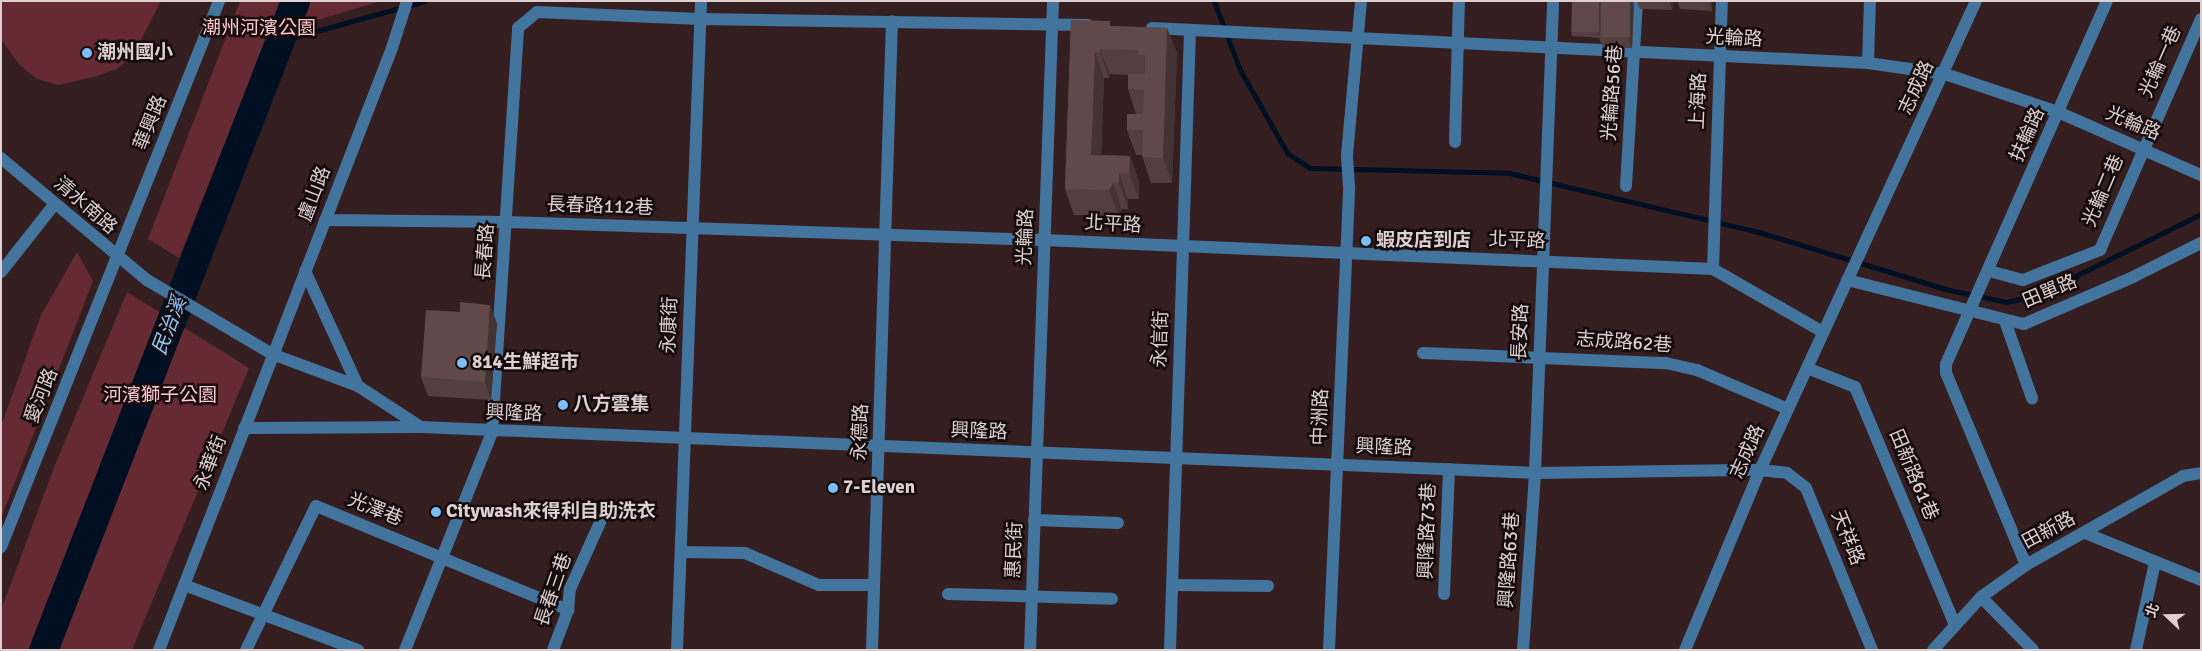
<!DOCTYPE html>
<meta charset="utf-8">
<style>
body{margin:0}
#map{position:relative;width:2202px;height:651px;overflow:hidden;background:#341e20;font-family:Signika,"Noto Sans TC",sans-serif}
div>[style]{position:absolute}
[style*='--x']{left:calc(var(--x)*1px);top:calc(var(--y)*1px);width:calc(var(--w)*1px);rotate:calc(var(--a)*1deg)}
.green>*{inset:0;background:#662a32}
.stream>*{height:5px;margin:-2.5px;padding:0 2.5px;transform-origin:2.5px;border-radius:2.5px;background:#000f22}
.river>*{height:29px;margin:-14.5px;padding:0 14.5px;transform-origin:14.5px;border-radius:14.5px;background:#000f22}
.minor>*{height:12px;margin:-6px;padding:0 6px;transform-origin:6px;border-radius:6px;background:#43749e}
.wall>*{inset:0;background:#533f40}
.shaded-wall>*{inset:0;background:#443334}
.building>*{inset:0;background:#61494a;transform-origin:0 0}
.dots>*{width:14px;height:14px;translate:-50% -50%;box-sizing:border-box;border:2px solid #150b0c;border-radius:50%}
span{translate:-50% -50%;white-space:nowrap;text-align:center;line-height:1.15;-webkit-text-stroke:5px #150b0c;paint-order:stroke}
.park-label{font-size:19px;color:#ffc7cb}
.street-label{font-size:19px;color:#decfd0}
.poi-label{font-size:19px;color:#decfd0;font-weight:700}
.left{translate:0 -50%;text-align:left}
.water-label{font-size:20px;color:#8cc7fa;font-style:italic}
.frame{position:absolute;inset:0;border:2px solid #decfd0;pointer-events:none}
.north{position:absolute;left:2142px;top:591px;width:50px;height:50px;-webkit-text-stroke:4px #150b0c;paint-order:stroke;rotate:291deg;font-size:14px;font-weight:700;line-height:20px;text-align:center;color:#decfd0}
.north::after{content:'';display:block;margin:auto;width:18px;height:22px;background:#decfd0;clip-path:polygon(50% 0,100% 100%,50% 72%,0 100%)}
</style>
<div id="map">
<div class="green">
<i style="clip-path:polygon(1px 1px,161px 1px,132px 57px,116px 69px,97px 76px,58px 85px,37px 79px,19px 64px,5px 45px,1px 39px)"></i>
<i style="clip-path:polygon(240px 1px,381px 1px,314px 21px,256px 65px,179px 258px,148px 239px)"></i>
<i style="clip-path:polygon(77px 252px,93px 281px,1px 518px,1px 426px,41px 315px)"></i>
<i style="clip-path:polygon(127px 292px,249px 368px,132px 650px,1px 650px,1px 610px,55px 465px)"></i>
</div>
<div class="stream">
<i style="--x:1214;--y:1;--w:72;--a:69.5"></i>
<i style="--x:1239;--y:68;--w:98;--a:60.5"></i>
<i style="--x:1287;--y:153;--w:27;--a:33"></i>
<i style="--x:1310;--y:168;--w:199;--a:1.4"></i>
<i style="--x:1509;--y:173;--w:257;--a:13.3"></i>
<i style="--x:1759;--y:232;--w:195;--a:17"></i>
<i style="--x:1945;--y:289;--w:62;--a:12"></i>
<i style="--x:2006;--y:302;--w:30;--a:-12"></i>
<i style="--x:2035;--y:296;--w:185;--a:-26.3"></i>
<i style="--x:280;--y:41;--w:150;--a:-15.4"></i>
</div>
<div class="river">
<i style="--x:43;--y:650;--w:696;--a:-68.78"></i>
</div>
<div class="minor">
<i style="--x:1152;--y:28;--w:717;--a:2.8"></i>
<i style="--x:1868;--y:63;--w:78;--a:8.1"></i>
<i style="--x:1945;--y:74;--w:119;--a:18.6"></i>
<i style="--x:2058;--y:112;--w:156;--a:23.8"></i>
<i style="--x:1868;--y:63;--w:62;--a:-88.2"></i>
<i style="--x:1455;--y:142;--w:141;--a:-88.4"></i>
<i style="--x:1;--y:158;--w:190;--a:39.9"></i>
<i style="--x:147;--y:280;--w:145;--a:30.6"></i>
<i style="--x:272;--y:354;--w:92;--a:20.4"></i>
<i style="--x:358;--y:386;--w:75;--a:33.1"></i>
<i style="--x:1626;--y:186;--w:185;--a:-86.6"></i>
<i style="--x:325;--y:220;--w:182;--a:0.6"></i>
<i style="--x:507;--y:222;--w:537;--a:1.92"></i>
<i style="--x:1044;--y:240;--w:670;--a:2.48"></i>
<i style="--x:1713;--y:269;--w:127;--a:29.8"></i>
<i style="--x:1713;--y:269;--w:268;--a:-88.1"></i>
<i style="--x:305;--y:271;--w:127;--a:65.3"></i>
<i style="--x:1989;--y:271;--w:35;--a:15"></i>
<i style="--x:2023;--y:280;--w:83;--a:-21.3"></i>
<i style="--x:2100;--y:250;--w:252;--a:-66.4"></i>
<i style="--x:1;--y:272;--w:85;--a:-51.7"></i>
<i style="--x:1847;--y:280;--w:182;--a:14"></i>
<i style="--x:2024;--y:324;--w:119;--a:-23.3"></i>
<i style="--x:2133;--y:277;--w:76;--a:-26.6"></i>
<i style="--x:2005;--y:321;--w:82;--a:70.7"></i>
<i style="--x:1423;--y:353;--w:243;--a:2.4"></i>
<i style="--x:1666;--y:363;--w:32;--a:13"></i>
<i style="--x:1697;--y:370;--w:99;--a:23.2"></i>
<i style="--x:1807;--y:368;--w:52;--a:21.6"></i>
<i style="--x:1855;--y:387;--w:258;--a:67.2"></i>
<i style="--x:244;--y:428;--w:177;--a:-0.3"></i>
<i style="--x:421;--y:427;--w:1115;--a:2.36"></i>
<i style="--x:1535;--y:473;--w:225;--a:-0.8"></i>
<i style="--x:1760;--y:470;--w:27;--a:6"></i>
<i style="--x:1787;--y:473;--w:24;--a:38"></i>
<i style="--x:1806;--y:488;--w:175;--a:67.8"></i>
<i style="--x:1034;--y:520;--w:84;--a:2"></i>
<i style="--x:2085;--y:533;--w:125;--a:22.1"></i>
<i style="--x:1;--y:547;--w:588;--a:-68.23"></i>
<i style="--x:681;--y:552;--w:64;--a:0.9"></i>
<i style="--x:745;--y:553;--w:81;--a:23.4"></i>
<i style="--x:819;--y:585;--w:55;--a:0"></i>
<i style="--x:2026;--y:565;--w:208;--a:-112.6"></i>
<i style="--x:1946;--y:373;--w:9;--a:-90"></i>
<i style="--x:1946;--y:364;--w:397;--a:-66.1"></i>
<i style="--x:184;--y:585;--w:186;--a:20.5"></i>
<i style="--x:1172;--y:585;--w:96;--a:0.6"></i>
<i style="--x:948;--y:594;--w:164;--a:1.7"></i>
<i style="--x:1444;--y:594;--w:125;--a:-87.7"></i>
<i style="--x:1981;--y:597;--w:74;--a:45.5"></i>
<i style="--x:159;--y:650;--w:646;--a:-68.84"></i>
<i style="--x:392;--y:48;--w:49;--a:-72.3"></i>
<i style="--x:246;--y:650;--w:160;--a:-64.1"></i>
<i style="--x:316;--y:506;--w:273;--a:22.4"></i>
<i style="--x:405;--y:650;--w:235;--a:-68.2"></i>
<i style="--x:492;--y:432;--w:405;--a:-86.3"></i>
<i style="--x:518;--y:28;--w:25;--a:-40"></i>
<i style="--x:537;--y:12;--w:163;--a:2.5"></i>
<i style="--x:700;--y:19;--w:388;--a:0.9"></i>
<i style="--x:553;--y:650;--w:43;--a:-69.4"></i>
<i style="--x:568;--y:610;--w:21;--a:-85"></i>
<i style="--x:570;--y:589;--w:80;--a:-65.7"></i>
<i style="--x:677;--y:650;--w:649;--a:-87.88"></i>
<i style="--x:872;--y:650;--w:629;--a:-88.18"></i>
<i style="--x:1030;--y:650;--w:649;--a:-87.97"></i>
<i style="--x:1170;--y:650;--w:620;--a:-88.15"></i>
<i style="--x:1329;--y:650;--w:464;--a:-87.5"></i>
<i style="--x:1349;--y:186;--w:31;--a:-94"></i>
<i style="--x:1347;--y:155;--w:155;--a:-84.8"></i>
<i style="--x:1523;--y:650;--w:177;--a:-86.1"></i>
<i style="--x:1535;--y:473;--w:472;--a:-87.8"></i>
<i style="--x:1685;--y:650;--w:195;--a:-67.4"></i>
<i style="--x:1760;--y:470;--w:516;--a:-65.27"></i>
<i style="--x:1933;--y:650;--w:72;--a:-47.8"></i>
<i style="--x:1981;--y:597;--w:55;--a:-35.4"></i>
<i style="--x:2026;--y:565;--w:180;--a:-29.5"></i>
<i style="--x:2183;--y:476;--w:18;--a:-9"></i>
<i style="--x:2136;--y:650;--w:90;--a:-77.8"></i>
</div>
<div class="wall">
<i style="clip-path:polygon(1572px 1px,1634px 1px,1632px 48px,1603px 47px,1599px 38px,1572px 36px,1571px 32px)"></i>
<i style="clip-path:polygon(1637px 1px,1673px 1px,1672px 10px,1640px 9px)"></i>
<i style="clip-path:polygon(1677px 1px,1712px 1px,1712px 11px,1680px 9px)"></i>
<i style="clip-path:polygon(1071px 20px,1112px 26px,1167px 28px,1177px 53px,1172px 183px,1151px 183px,1142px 155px,1136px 155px,1127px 130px,1136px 114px,1128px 89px,1128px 75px,1110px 74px,1109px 78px,1104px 78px,1101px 155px,1130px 156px,1139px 182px,1139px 199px,1128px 199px,1128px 209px,1122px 209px,1119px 216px,1074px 215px,1065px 189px)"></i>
<i style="clip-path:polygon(497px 323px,491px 400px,428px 396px,421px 377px)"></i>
</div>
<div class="shaded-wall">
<i style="clip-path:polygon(1599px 1px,1601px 1px,1599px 38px,1598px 33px)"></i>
<i style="clip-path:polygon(1630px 1px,1634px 1px,1632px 48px,1628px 38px)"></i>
<i style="clip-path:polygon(1669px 1px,1673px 1px,1672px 10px)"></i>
<i style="clip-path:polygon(1709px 1px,1712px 1px,1712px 11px)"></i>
<i style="clip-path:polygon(1167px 28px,1177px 53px,1172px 183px,1163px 158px)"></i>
<i style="clip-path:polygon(1100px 49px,1110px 74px,1109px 78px,1100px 52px)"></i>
<i style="clip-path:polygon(1095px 52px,1104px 78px,1100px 181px,1091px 155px)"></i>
<i style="clip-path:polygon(1130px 156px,1139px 182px,1139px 199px,1129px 174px)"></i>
<i style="clip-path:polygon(1119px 173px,1128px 199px,1128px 209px,1119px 183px)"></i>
<i style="clip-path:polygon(1113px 183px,1122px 209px,1119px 216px,1109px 190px)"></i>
<i style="clip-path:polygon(490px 305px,497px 323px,491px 400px,485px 382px)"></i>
</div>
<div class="building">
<i style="left:1572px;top:1px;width:27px;height:31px"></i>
<i style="left:1601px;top:1px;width:29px;height:36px"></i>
<i style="clip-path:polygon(1071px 20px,1110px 21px,1110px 26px,1167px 28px,1163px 158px,1142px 157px,1143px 130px,1127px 130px,1127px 114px,1143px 114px,1144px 90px,1128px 89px,1128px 74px,1145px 74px,1145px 55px,1137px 55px,1138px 50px,1100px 49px,1100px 52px,1095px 52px,1091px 155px,1130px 156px,1129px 174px,1119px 173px,1119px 183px,1113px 183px,1109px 190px,1065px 189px)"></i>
<i style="clip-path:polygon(460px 302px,490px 305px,485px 382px,421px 377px,426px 310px,460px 312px)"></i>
</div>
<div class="dots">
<i style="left:87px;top:53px;background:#7bbef8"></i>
<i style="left:1366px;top:241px;background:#7bbef8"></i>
<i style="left:462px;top:363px;background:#7bbef8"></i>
<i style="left:563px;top:405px;background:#7bbef8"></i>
<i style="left:833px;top:488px;background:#7bbef8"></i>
<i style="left:436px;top:512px;background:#7bbef8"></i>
</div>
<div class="park-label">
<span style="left:259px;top:29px">潮州河濱公園</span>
<span style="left:160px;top:396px">河濱獅子公園</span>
</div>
<div class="street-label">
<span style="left:1734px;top:39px;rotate:3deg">光輪路</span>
<span style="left:2161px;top:62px;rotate:-66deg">光輪一巷</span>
<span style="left:1917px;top:88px;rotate:-65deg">志成路</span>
<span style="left:1613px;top:93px;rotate:-86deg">光輪路56巷</span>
<span style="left:1699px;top:101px;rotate:-88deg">上海路</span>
<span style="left:151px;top:123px;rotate:-68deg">華興路</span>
<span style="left:2133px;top:124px;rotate:23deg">光輪路</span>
<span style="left:2028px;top:135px;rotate:-66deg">扶輪路</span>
<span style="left:2104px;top:191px;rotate:-67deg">光輪二巷</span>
<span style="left:315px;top:194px;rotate:-69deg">盧山路</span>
<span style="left:85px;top:206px;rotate:41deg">清水南路</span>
<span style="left:600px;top:207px;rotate:2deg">長春路112巷</span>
<span style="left:1113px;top:225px;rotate:3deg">北平路</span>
<span style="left:1026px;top:237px;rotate:-88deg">光輪路</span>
<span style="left:1517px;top:241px;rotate:2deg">北平路</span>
<span style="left:486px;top:252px;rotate:-86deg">長春路</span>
<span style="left:2050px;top:292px;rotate:-23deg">田單路</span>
<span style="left:670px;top:325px;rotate:-88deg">永康街</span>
<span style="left:1521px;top:332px;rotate:-88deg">長安路</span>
<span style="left:1161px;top:339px;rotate:-88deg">永信街</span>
<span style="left:1624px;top:343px;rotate:4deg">志成路62巷</span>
<span style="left:42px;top:396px;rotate:-68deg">愛河路</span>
<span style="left:514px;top:414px;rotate:2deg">興隆路</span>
<span style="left:1321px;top:417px;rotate:-88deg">中洲路</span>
<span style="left:861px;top:432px;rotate:-88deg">永德路</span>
<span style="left:979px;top:432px;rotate:2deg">興隆路</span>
<span style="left:1384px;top:448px;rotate:2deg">興隆路</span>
<span style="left:1748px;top:452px;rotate:-66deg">志成路</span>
<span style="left:211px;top:463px;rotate:-69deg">永華街</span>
<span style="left:1913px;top:475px;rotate:67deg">田新路61巷</span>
<span style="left:375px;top:510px;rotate:22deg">光澤巷</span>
<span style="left:1428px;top:531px;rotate:-88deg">興隆路73巷</span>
<span style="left:2049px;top:531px;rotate:-28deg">田新路</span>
<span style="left:1847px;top:538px;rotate:68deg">天祥路</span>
<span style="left:1015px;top:550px;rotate:-88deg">惠民街</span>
<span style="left:1510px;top:560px;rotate:-86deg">興隆路63巷</span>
<span style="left:554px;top:590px;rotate:-71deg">長春三巷</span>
</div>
<div class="poi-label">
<span class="left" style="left:97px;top:53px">潮州國小</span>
<span class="left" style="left:1376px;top:241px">蝦皮店到店</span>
<span class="left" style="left:472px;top:363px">814生鮮超市</span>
<span class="left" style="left:573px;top:405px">八方雲集</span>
<span class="left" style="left:843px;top:488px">7-Eleven</span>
<span class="left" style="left:446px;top:512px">Citywash來得利自助洗衣</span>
</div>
<div class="water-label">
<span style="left:169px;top:326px;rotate:-69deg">民治溪</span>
</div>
<div class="frame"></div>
<div class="north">北</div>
</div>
